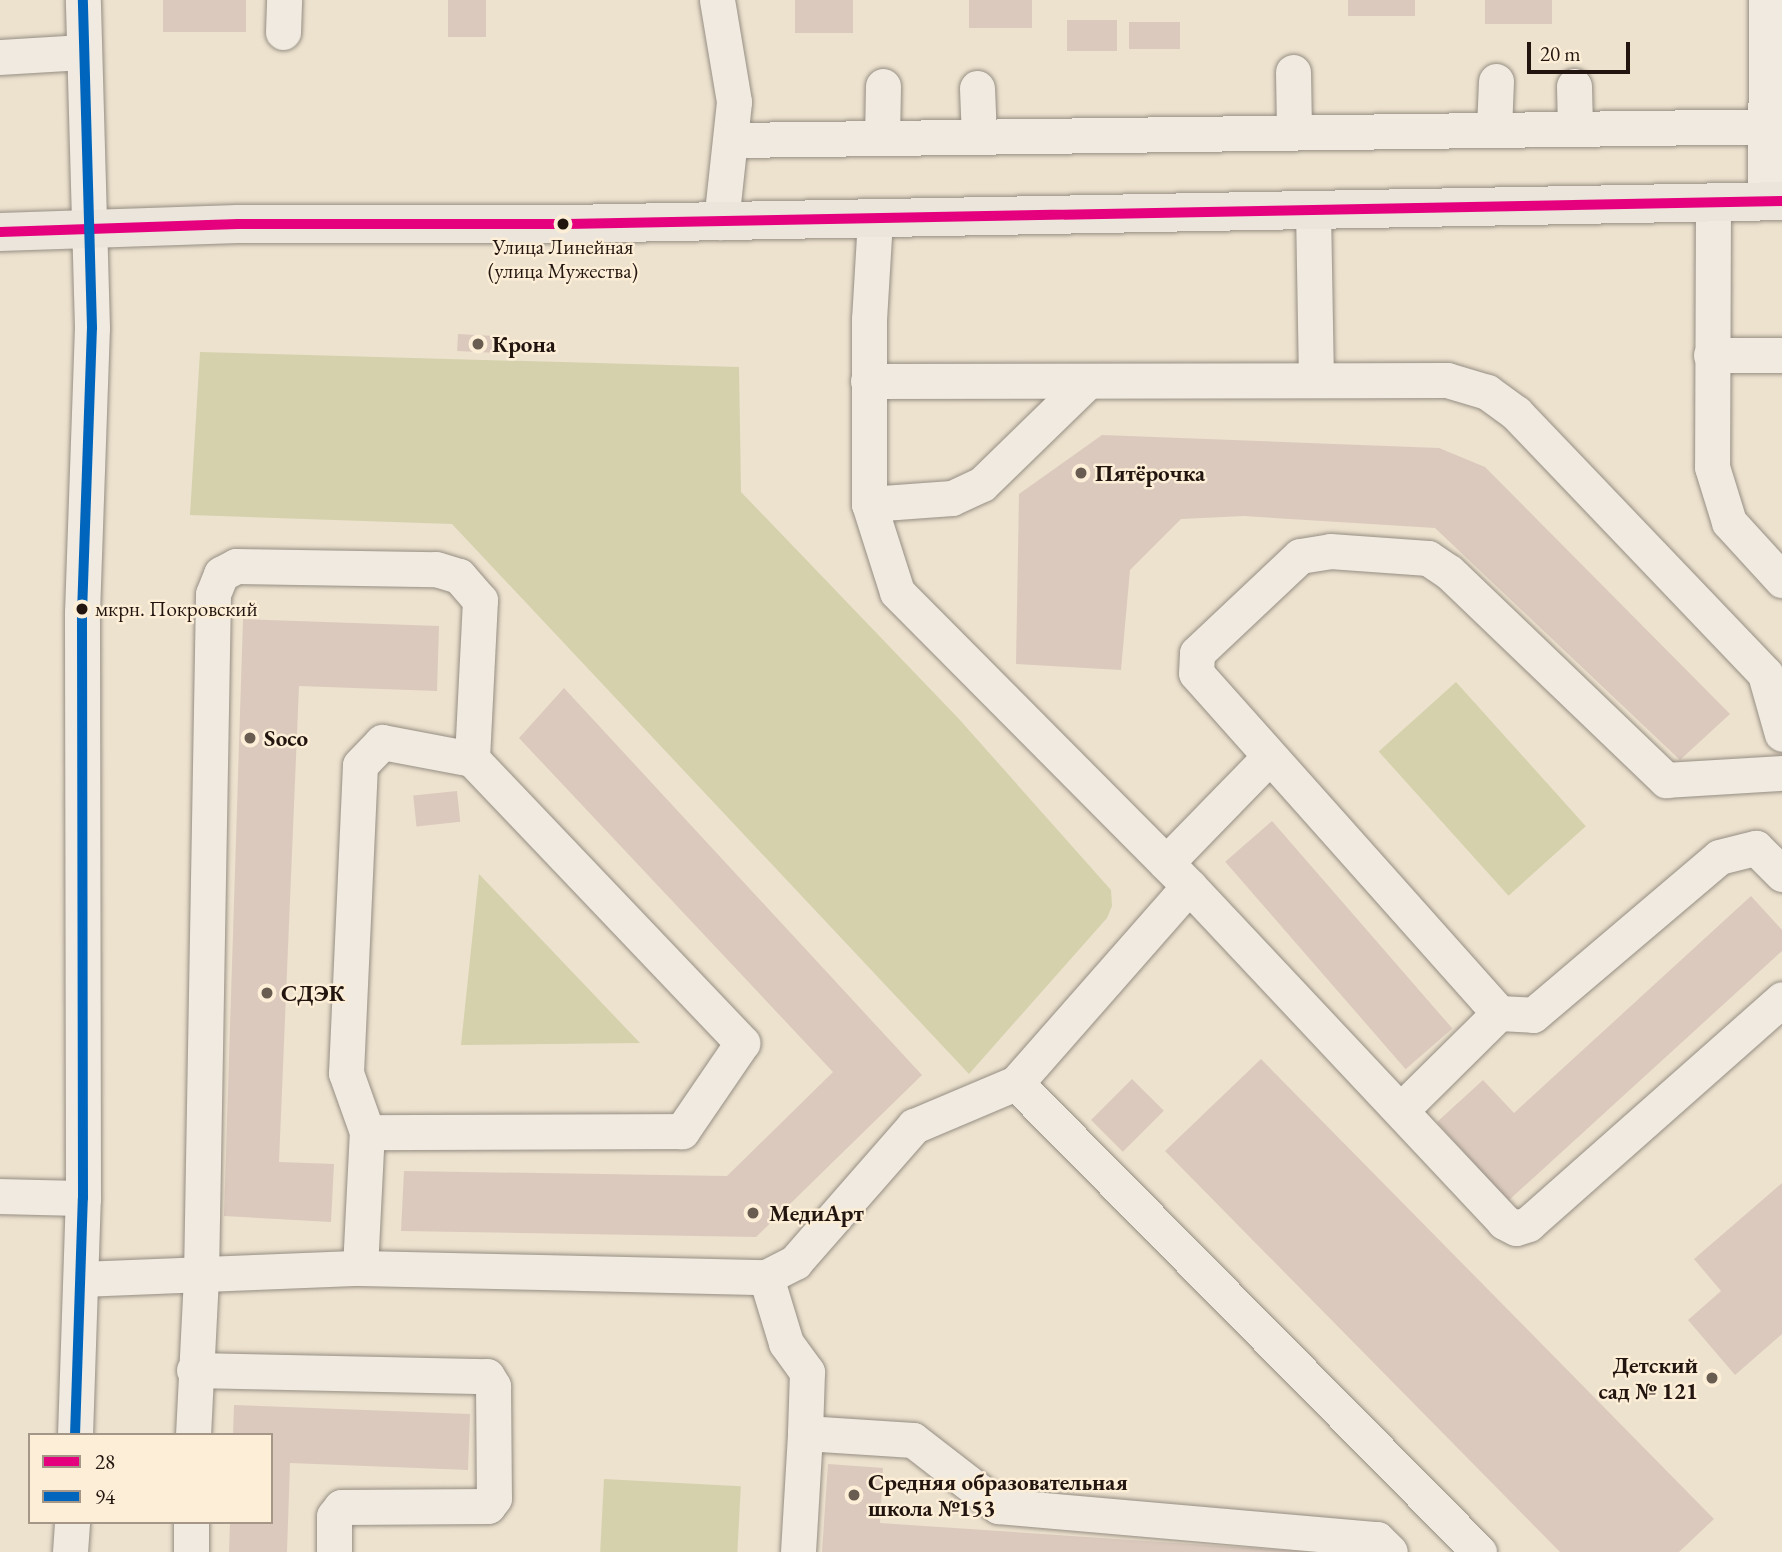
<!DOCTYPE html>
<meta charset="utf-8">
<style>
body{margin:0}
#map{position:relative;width:1782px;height:1552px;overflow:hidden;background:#ede2ce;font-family:"EB Garamond",serif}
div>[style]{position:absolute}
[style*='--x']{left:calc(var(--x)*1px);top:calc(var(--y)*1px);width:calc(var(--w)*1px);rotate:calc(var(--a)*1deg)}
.green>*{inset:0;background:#d5d1ac;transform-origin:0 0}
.building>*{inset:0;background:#dbc9bd;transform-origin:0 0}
.roads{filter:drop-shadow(0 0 2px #968e83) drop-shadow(0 0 2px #968e83)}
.minor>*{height:35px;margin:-17.5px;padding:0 17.5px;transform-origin:17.5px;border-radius:17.5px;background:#f0eae0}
.major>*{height:38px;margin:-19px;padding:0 19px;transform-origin:19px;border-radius:19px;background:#ece5db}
.bus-1>*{height:10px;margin:-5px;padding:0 5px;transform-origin:5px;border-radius:5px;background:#e5007d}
.bus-2>*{height:10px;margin:-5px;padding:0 5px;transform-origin:5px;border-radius:5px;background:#0065bd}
.dots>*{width:19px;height:19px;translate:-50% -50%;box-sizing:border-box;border:4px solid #fceed7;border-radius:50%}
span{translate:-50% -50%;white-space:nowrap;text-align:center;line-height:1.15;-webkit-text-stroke:5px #fceed7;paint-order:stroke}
.bus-label{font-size:21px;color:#22150f}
.left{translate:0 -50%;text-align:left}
.poi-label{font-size:23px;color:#22150f;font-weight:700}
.right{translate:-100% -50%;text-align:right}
.legend{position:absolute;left:28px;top:1433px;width:245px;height:91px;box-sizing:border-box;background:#fceed7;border:2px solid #a59787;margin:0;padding:9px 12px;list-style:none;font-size:21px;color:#22150f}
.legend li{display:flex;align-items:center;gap:14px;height:35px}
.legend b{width:35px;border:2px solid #a59787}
.scale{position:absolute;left:1527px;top:42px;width:103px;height:32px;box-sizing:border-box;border:4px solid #22150f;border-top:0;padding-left:9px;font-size:21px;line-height:24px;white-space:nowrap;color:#22150f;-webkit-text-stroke:5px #fceed7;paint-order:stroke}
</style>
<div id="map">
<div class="green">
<i style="clip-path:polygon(200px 352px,739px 367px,741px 492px,959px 719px,1111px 890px,1112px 906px,1107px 918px,969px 1074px,452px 524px,190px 515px)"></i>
<i style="left:1456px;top:682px;width:194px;height:104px;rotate:48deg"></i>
<i style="clip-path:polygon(479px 874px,640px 1043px,461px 1045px)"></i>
<i style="left:604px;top:1479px;width:137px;height:73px;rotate:3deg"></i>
</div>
<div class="building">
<i style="left:163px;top:0;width:83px;height:32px"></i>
<i style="left:448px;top:0;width:38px;height:37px"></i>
<i style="left:795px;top:0;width:58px;height:33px"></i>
<i style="left:969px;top:0;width:63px;height:28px"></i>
<i style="left:1348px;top:0;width:67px;height:16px"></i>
<i style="left:1485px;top:0;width:67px;height:24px"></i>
<i style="left:1117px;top:20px;width:31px;height:50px;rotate:90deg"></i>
<i style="left:1129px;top:22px;width:51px;height:27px"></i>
<i style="left:458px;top:334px;width:41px;height:17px;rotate:3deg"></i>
<i style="clip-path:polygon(1102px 435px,1439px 448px,1485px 467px,1730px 714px,1680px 760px,1435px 528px,1244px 516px,1181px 519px,1130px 570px,1121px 670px,1016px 664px,1019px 494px)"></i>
<i style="clip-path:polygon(243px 619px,439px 626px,437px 691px,299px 686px,279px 1162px,334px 1164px,331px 1222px,224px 1216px)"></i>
<i style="clip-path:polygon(564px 688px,922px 1075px,756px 1237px,401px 1231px,404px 1171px,727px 1176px,833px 1072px,519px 738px)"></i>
<i style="left:457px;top:791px;width:31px;height:44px;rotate:84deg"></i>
<i style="left:1272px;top:821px;width:275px;height:62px;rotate:49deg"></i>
<i style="clip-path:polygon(1751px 896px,1782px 930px,1782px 951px,1508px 1201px,1437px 1122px,1483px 1080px,1514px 1113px)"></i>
<i style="clip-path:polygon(1261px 1059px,1714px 1519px,1679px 1552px,1560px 1552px,1165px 1151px)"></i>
<i style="left:1132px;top:1079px;width:45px;height:58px;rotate:45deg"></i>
<i style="clip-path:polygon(1782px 1183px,1782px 1334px,1735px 1375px,1688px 1320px,1721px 1291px,1694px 1259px)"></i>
<i style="clip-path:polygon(234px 1405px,470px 1414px,468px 1470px,290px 1463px,287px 1552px,229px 1552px,230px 1522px,271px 1522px,271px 1435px,233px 1435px)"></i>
<i style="clip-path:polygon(828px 1464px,883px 1468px,880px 1523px,1310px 1552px,822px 1552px)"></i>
</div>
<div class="roads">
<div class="minor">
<i style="--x:717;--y:0;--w:103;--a:80.5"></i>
<i style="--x:734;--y:102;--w:121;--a:96.2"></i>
<i style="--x:283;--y:32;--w:32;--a:-88"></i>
<i style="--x:0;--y:57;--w:82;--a:-3.5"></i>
<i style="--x:1293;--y:72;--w:60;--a:89"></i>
<i style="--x:1574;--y:86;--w:42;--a:88.6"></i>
<i style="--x:977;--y:88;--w:49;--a:87.7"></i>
<i style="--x:1494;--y:129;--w:48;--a:-87.6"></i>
<i style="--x:882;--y:138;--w:52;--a:-88.9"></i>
<i style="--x:733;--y:140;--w:1049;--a:-0.76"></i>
<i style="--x:1765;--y:201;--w:201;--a:-89.7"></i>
<i style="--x:1713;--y:202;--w:265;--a:90.2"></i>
<i style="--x:1712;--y:467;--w:58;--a:72.8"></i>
<i style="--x:1729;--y:522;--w:79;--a:47.6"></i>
<i style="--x:1313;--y:209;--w:170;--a:89"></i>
<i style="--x:875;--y:219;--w:100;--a:93.4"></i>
<i style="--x:869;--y:319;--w:185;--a:90"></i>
<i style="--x:869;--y:504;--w:92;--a:72.3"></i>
<i style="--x:897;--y:592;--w:414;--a:45.2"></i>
<i style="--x:1189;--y:886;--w:461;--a:46.8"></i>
<i style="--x:1504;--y:1222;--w:13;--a:27"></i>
<i style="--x:1516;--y:1228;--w:13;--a:-18"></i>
<i style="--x:1528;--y:1224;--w:339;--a:-41.5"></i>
<i style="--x:1711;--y:355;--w:71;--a:0"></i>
<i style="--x:868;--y:381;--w:579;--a:-0.1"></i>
<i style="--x:1447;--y:380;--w:42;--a:16.7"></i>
<i style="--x:1487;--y:392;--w:36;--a:36"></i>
<i style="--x:1516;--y:413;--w:361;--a:46.3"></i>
<i style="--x:1765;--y:674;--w:62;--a:74.2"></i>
<i style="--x:869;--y:504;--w:83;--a:-4.1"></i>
<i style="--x:952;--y:498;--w:33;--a:-25"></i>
<i style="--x:982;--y:484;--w:144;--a:-44.2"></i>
<i style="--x:1166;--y:863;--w:146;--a:-45.8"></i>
<i style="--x:1499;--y:1013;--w:455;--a:-131.7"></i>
<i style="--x:1196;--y:673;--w:20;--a:-87"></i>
<i style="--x:1197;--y:653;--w:141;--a:-43.3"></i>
<i style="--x:1300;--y:556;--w:30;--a:-9"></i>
<i style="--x:1330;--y:551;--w:98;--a:4.1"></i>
<i style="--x:1428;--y:558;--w:25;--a:34"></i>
<i style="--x:1449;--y:572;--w:301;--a:43.8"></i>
<i style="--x:1666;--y:780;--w:116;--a:-3.5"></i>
<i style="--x:1016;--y:1083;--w:659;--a:45.37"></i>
<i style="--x:1401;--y:1110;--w:138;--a:-44.7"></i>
<i style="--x:1499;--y:1013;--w:34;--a:3"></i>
<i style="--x:1533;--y:1015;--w:244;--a:-40.3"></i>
<i style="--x:1719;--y:857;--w:38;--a:-14"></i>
<i style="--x:1756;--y:848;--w:37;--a:45"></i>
<i style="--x:0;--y:1196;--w:83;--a:1.4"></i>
<i style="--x:360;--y:1268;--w:406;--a:1.3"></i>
<i style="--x:766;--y:1277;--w:33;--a:-27"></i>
<i style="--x:795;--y:1262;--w:181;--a:-48.8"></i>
<i style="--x:914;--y:1126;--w:111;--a:-22.9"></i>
<i style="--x:1016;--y:1083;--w:262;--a:-48.7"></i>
<i style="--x:766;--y:1277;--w:69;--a:73.1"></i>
<i style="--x:786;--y:1343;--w:36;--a:54"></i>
<i style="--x:807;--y:1372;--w:61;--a:91.9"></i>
<i style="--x:81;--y:1279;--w:279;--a:-2.3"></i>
<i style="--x:360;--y:1268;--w:136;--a:-87.1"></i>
<i style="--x:367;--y:1132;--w:63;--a:-109.6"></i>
<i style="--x:346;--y:1073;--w:308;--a:-87.4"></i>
<i style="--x:360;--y:765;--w:32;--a:-46"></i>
<i style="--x:382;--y:742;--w:92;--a:10.7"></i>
<i style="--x:472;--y:759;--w:392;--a:46.4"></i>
<i style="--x:742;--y:1043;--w:107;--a:124.3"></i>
<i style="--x:682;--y:1131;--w:315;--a:179.8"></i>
<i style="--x:194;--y:1370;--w:293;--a:1.2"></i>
<i style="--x:487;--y:1376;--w:12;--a:59"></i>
<i style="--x:493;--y:1386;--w:112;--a:89.5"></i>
<i style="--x:494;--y:1498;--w:10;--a:127"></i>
<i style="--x:488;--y:1506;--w:147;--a:179.6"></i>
<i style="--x:341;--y:1507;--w:11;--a:128"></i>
<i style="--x:334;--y:1516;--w:36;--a:90"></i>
<i style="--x:75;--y:1435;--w:237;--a:-88.1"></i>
<i style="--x:83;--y:1198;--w:585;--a:-90.1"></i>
<i style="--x:82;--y:613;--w:285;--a:-88"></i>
<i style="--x:92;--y:328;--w:328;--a:-91.6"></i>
<i style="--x:193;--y:1435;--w:159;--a:-87.1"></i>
<i style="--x:201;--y:1276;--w:682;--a:-88.99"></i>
<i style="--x:213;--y:594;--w:22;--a:-68"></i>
<i style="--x:221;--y:574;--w:17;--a:-28"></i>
<i style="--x:236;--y:566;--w:200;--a:0.9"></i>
<i style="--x:436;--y:569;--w:24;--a:17"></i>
<i style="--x:459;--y:576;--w:32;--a:49"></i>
<i style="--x:480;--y:600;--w:159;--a:92.9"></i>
<i style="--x:70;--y:1552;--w:30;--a:-86"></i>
<i style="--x:191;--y:1552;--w:30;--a:-90"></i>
<i style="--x:798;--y:1552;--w:119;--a:-86.6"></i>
<i style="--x:805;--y:1433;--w:108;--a:3.7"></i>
<i style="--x:913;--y:1440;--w:108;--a:37.8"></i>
<i style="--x:998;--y:1506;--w:380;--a:5"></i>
<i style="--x:1377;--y:1539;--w:18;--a:45"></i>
</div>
<div class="major">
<i style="--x:0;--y:232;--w:238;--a:-1.9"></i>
<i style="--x:238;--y:224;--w:329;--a:0"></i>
<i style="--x:567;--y:224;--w:1215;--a:-1.08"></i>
</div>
</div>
<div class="bus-1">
<i style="--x:0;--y:232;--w:238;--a:-1.9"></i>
<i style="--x:238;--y:224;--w:329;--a:0"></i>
<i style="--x:567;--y:224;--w:1215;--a:-1.08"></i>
</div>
<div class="bus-2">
<i style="--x:75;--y:1435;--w:237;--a:-88.1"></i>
<i style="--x:83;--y:1198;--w:585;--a:-90.1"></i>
<i style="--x:82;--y:613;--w:285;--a:-88"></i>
<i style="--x:92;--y:328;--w:328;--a:-91.6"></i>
</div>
<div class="dots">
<i style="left:563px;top:224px;background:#22150f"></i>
<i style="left:478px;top:344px;background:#695d52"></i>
<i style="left:1081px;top:473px;background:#695d52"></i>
<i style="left:82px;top:609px;background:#22150f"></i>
<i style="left:250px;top:738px;background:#695d52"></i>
<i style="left:267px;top:993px;background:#695d52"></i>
<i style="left:753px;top:1213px;background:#695d52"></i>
<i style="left:1712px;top:1378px;background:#695d52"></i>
<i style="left:854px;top:1495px;background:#695d52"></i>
</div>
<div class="bus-label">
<span style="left:563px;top:259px">Улица Линейная<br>(улица Мужества)</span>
<span class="left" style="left:95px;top:609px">мкрн. Покровский</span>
</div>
<div class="poi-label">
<span class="left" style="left:492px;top:344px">Крона</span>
<span class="left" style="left:1095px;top:473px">Пятёрочка</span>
<span class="left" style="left:264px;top:738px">Soco</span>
<span class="left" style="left:281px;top:993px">СДЭК</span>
<span class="left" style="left:769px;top:1213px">МедиАрт</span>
<span class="right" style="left:1698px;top:1378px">Детский<br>сад № 121</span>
<span class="left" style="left:868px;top:1495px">Средняя образовательная<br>школа №153</span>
</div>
<ul class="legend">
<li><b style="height:9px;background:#e5007d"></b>28</li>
<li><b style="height:9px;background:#0065bd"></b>94</li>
</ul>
<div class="scale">20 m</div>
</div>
